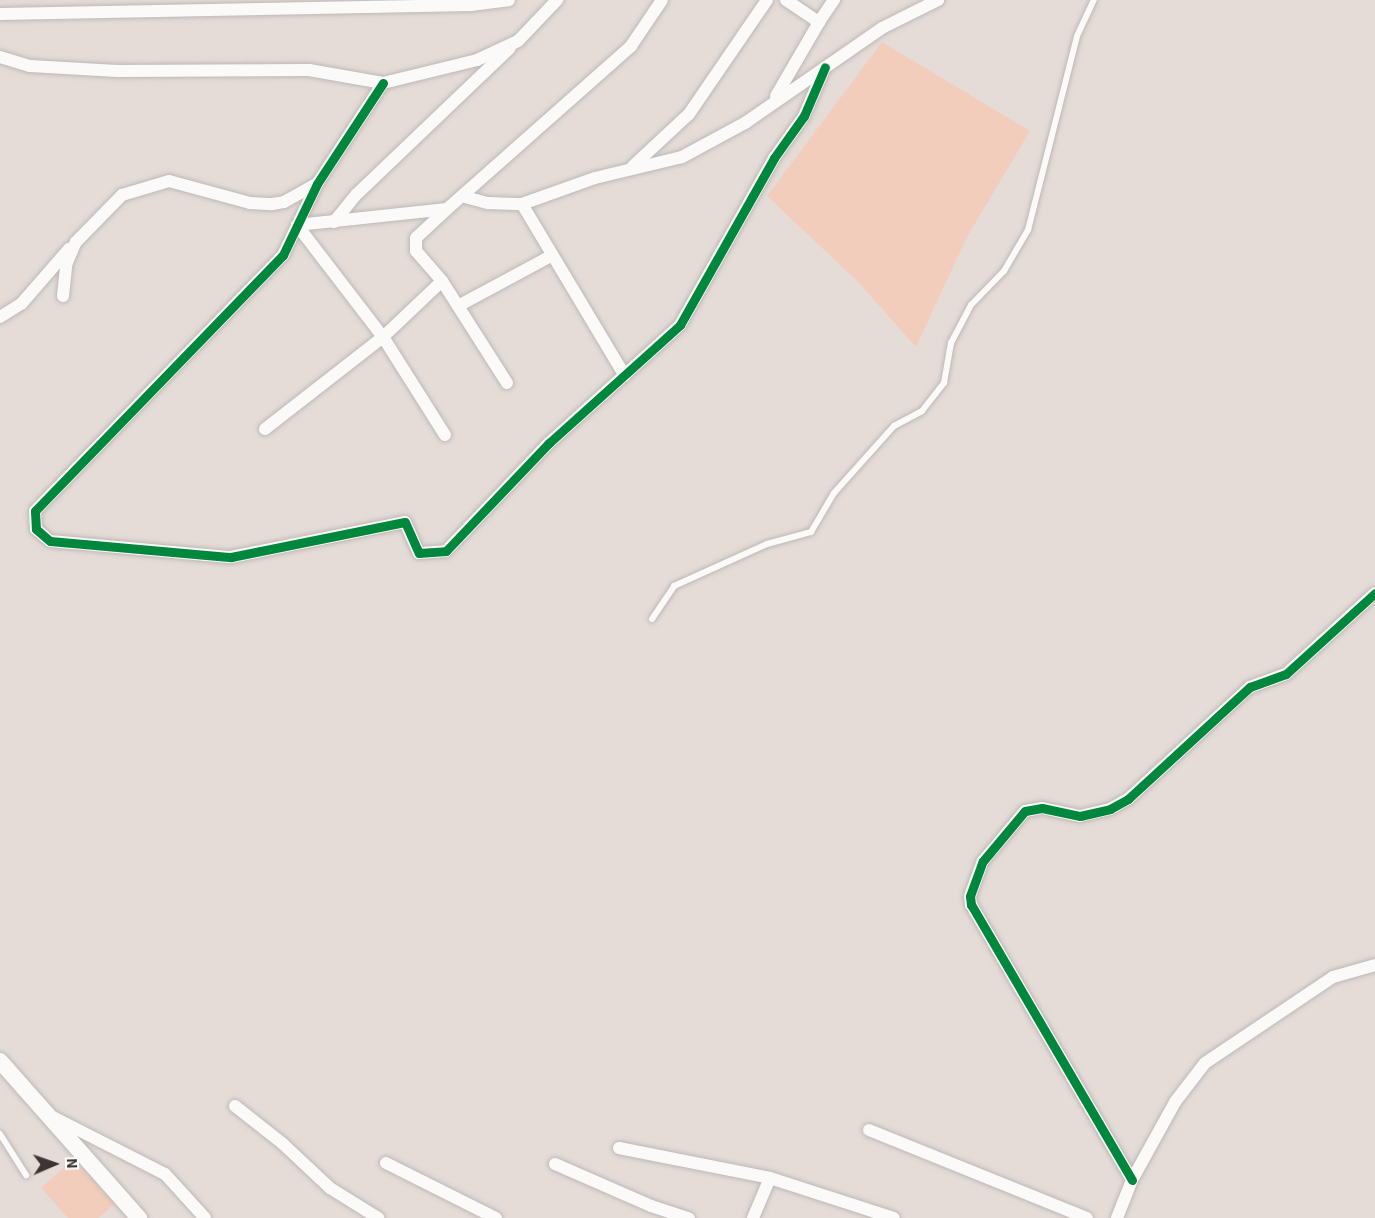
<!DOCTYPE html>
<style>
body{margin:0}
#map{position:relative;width:1375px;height:1218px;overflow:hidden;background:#e5dcd8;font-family:"Source Sans 3",sans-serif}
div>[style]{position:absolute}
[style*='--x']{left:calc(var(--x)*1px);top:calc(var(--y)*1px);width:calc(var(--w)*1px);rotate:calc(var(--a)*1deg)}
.green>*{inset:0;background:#f2cdbc}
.roads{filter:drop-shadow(0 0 2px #bfb8b5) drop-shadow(0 0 2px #bfb8b5)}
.service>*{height:6px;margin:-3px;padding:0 3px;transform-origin:3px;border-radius:3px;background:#fbfaf9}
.minor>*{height:12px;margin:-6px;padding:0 6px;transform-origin:6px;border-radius:6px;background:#fbfaf9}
.secondary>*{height:16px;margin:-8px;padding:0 8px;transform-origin:8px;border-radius:8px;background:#fbfaf9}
.cycleway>*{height:9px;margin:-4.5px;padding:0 4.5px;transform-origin:4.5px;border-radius:4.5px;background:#00873e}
span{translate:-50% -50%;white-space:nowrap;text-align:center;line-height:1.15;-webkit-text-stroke:6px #fff;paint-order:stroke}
.north{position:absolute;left:24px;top:1134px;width:60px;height:60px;-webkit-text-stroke:4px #fff;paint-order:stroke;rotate:88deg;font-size:16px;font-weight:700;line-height:24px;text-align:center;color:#3c3533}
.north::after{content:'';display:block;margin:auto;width:21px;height:27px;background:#3c3533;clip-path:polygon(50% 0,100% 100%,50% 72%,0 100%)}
</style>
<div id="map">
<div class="green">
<i style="clip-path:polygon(882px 42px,1030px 131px,967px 237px,916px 347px,857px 281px,767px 196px)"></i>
<i style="clip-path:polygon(73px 1159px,114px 1204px,99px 1218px,68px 1218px,41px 1188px)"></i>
</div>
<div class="roads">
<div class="service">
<i style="--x:652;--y:619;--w:40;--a:-56"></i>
<i style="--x:674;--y:586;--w:102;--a:-24.3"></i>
<i style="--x:767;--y:544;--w:46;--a:-15.3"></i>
<i style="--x:811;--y:532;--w:45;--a:-59.5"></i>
<i style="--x:834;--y:493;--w:90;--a:-48.2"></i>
<i style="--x:894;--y:426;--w:32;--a:-28"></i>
<i style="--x:922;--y:411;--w:36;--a:-52"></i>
<i style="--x:944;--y:383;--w:41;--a:-80.1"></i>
<i style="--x:951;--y:343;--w:43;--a:-62.2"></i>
<i style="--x:971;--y:305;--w:47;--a:-45.9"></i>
<i style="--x:1004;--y:271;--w:48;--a:-59.7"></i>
<i style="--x:1028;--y:230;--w:200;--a:-75.8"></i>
<i style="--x:1077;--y:36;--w:40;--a:-65"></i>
<i style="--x:0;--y:1134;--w:49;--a:57.6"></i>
</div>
<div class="minor">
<i style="--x:786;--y:0;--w:40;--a:34"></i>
<i style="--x:819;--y:22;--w:27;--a:-56"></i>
<i style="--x:0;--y:14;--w:471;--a:-1.1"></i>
<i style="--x:471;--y:5;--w:38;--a:-7"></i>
<i style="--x:0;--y:57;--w:31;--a:17"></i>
<i style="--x:30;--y:66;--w:87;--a:3.3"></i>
<i style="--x:117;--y:71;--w:192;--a:-0.3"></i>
<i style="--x:309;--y:70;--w:75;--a:10"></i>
<i style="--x:383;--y:83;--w:97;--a:-13.7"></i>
<i style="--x:477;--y:60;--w:45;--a:-24.9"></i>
<i style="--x:518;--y:41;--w:57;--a:-46.4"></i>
<i style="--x:383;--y:83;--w:121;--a:123.2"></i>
<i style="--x:317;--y:184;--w:79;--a:115.6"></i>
<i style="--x:283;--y:255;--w:356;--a:134.1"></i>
<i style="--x:35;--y:511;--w:18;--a:87"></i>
<i style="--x:36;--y:529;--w:18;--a:41"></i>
<i style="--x:50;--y:541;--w:182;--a:5.1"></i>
<i style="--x:231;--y:557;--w:177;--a:-11.4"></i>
<i style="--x:405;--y:522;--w:34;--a:66"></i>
<i style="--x:419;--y:553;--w:27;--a:-4"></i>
<i style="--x:446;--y:551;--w:149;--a:-46.4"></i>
<i style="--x:549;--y:443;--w:176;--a:-42"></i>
<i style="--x:680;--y:325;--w:192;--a:-60.6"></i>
<i style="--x:774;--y:158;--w:52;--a:-54.5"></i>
<i style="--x:804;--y:116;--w:53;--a:-66.8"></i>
<i style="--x:776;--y:96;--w:86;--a:-59.8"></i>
<i style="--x:633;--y:166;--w:76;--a:-42.9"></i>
<i style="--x:689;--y:114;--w:138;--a:-55.6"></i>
<i style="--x:465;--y:197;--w:24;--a:15"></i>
<i style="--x:488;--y:203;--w:34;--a:2"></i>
<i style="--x:522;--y:204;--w:77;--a:-19.6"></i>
<i style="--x:595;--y:178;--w:89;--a:-13.6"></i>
<i style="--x:682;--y:157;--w:72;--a:-28.4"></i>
<i style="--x:745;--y:123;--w:167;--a:-34.7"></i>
<i style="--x:882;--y:28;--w:63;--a:-26.6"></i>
<i style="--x:522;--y:204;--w:200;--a:59.1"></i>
<i style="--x:447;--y:209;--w:42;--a:136.9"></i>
<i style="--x:416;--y:238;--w:13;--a:90"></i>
<i style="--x:416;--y:251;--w:40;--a:49"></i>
<i style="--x:442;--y:281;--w:121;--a:57.5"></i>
<i style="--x:334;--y:222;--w:36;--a:-51"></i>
<i style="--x:357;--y:194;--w:211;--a:-43.7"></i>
<i style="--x:297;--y:225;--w:151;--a:-6.1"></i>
<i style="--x:447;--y:209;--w:246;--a:-41.5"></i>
<i style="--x:631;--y:46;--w:55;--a:-56"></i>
<i style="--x:297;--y:225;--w:141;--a:52.5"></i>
<i style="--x:383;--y:337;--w:116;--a:57.7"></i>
<i style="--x:63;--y:296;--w:31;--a:-84"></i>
<i style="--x:66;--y:265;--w:25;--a:-67"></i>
<i style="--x:76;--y:242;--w:66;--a:-45.6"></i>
<i style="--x:122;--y:195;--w:49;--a:-16.6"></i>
<i style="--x:169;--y:181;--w:84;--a:15.2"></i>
<i style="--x:250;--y:203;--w:22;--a:3"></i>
<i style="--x:272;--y:204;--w:12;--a:-9"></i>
<i style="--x:284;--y:202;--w:38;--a:-29"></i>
<i style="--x:458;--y:306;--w:106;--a:-28.3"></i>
<i style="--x:0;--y:317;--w:26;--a:-32"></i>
<i style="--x:22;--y:303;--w:72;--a:-49"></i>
<i style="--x:265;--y:429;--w:150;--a:-37.9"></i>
<i style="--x:383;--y:337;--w:81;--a:-43.5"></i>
<i style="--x:235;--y:1106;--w:60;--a:38.2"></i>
<i style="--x:282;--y:1143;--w:66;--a:43.2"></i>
<i style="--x:330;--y:1188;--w:57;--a:32"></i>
<i style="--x:51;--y:1116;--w:128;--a:27"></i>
<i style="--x:165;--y:1174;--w:59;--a:47.7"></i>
<i style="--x:869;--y:1130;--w:235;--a:22"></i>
<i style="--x:619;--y:1148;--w:154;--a:11.2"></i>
<i style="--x:386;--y:1163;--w:123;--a:26.6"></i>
<i style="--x:555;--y:1164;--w:105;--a:23.6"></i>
<i style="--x:651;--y:1206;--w:40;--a:18"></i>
<i style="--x:1132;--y:1180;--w:319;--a:-120.3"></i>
<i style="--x:971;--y:905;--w:9;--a:-96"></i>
<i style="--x:970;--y:896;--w:37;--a:-70"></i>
<i style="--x:983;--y:861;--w:65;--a:-50"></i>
<i style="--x:1025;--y:811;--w:17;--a:-10"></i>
<i style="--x:1042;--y:808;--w:39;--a:12"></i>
<i style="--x:1080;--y:816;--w:31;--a:-13"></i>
<i style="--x:1110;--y:809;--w:21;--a:-29"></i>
<i style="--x:1128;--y:799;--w:166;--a:-42.6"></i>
<i style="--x:1250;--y:687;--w:38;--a:-20"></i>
<i style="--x:1286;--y:674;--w:120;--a:-42.3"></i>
<i style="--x:753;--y:1218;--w:43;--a:-67"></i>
<i style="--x:770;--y:1178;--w:130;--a:17.9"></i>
<i style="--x:1117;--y:1218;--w:41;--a:-68.5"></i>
<i style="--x:1132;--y:1180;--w:89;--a:-61.1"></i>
<i style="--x:1175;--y:1102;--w:49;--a:-52.4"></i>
<i style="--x:1205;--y:1063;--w:154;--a:-33.9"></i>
<i style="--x:1333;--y:977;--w:44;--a:-15.9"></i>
</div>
<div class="secondary">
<i style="--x:0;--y:1061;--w:210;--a:48.5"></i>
</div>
</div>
<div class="cycleway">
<i style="--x:383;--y:83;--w:121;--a:123.2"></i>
<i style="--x:317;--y:184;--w:79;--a:115.6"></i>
<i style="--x:283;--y:255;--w:356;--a:134.1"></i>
<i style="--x:35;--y:511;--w:18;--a:87"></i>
<i style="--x:36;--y:529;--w:18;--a:41"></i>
<i style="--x:50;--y:541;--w:182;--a:5.1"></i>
<i style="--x:231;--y:557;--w:177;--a:-11.4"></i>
<i style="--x:405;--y:522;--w:34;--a:66"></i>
<i style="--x:419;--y:553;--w:27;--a:-4"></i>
<i style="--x:446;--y:551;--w:149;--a:-46.4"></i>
<i style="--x:549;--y:443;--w:176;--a:-42"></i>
<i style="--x:680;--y:325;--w:192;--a:-60.6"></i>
<i style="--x:774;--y:158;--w:52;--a:-54.5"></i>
<i style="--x:804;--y:116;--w:53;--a:-66.8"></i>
<i style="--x:1132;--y:1180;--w:319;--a:-120.3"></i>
<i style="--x:971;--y:905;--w:9;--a:-96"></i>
<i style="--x:970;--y:896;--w:37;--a:-70"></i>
<i style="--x:983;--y:861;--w:65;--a:-50"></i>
<i style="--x:1025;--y:811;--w:17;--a:-10"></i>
<i style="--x:1042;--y:808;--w:39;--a:12"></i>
<i style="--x:1080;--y:816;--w:31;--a:-13"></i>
<i style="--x:1110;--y:809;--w:21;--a:-29"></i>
<i style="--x:1128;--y:799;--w:166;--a:-42.6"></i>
<i style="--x:1250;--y:687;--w:38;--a:-20"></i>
<i style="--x:1286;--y:674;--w:120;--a:-42.3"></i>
</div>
<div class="north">N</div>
</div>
